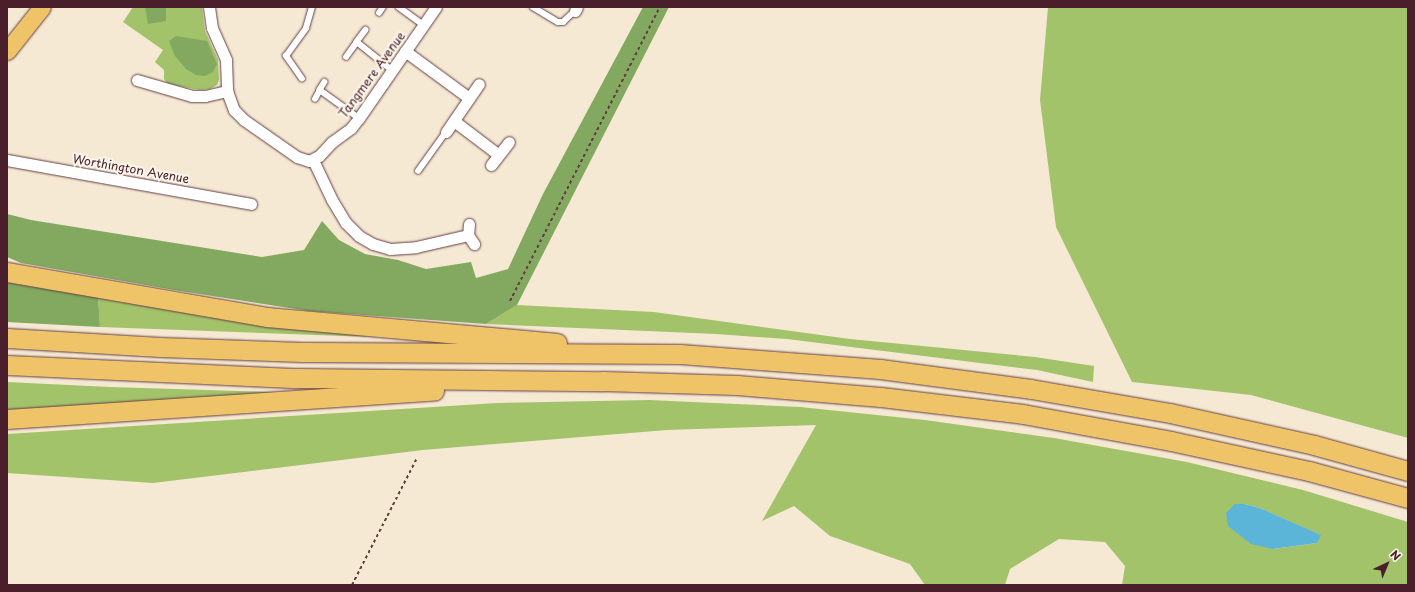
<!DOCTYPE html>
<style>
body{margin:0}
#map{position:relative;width:1415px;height:592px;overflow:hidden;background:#f6e9d3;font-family:"Playpen Sans",sans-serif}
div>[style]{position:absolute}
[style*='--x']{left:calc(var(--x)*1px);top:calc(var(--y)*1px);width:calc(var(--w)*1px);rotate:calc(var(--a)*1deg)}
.green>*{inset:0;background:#a3c36b}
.forest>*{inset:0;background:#82a95f}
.water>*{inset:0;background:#5bb5d9}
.path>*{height:2px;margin-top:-1px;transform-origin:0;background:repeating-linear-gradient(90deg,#643d44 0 3px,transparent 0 6px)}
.roads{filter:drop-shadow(0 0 1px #643d44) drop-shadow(0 0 1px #643d44)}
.lane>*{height:5.5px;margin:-2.75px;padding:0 2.75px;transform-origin:2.75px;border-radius:2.75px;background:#fff}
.street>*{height:11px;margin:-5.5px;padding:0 5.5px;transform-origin:5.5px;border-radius:5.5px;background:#fff}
.primary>*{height:17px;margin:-8.5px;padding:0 8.5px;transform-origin:8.5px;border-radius:8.5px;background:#efc469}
.highway>*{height:19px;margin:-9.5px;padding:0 9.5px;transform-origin:9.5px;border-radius:9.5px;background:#efc469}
span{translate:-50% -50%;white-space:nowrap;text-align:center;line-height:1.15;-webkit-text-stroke:4px #fbf7ec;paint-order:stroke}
.street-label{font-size:12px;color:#4a1f2b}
.frame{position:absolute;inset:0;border:8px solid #4a1f2b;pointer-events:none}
.north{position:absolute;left:1367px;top:544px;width:40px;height:40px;-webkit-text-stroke:3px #fbf7ec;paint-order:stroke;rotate:44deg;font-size:11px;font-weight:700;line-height:16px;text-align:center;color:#4a1f2b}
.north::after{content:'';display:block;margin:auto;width:14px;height:18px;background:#4a1f2b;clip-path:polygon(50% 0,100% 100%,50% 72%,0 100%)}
</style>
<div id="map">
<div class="green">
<i style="clip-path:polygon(133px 7px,202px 7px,205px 31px,218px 60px,219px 80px,217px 85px,210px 89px,200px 90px,168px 84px,164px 79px,164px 70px,155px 62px,163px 50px,123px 22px)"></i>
<i style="clip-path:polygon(1048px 7px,1408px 7px,1408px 438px,1251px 395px,1132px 382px,1056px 227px,1040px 100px)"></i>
<i style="clip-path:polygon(98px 295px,252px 322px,373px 337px,100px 327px)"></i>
<i style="clip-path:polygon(517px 305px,654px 312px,850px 339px,1035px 357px,1094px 366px,1093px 382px,1037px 370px,787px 339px,716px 334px,486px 324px)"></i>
<i style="clip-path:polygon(7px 382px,110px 387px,303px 393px,7px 414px)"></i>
<i style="clip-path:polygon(evenodd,649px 400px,800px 407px,925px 420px,1054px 438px,1187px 462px,1303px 490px,1408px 522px,1408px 585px,1122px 585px,1125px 566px,1105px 542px,1059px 539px,1010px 569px,1005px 585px,925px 585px,910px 564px,830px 536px,794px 506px,762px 521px,816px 425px,667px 430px,423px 450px,153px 483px,7px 473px,7px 434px,497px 403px,649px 400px,1244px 504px,1260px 508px,1320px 535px,1317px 543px,1273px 549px,1244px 504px)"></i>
</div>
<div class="forest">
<i style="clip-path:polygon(145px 7px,166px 7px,166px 21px,148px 24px)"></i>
<i style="clip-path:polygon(643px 7px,669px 7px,517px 305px,486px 324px,309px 311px,174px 290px,21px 263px,7px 257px,7px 214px,31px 220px,262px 257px,304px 250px,322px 221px,339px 240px,365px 254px,398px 260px,426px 269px,471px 262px,476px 278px,508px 269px,543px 194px)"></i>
<i style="clip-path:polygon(176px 36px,207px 41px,217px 64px,213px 72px,205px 76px,196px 75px,186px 69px,175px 56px,169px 41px)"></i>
<i style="clip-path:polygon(7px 280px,98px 295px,100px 327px,7px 322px)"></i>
</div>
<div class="water">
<i style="clip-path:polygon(1235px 504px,1244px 504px,1260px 508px,1321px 535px,1317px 543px,1273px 549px,1251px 544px,1228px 526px,1226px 513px)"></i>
</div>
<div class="path">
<i style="--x:510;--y:301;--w:330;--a:-63"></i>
<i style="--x:352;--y:585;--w:143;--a:-62.9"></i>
</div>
<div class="roads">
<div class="lane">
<i style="--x:399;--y:7;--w:31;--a:36"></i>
<i style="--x:533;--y:7;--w:29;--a:31"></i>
<i style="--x:558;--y:22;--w:5;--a:0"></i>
<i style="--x:563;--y:22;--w:16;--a:-43"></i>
<i style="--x:379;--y:13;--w:7;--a:-56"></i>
<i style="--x:366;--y:30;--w:15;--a:127"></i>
<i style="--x:357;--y:42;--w:45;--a:38.7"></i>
<i style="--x:346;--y:57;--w:19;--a:-54"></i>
<i style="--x:302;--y:79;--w:28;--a:-125"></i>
<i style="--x:286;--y:56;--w:34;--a:-54"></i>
<i style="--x:306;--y:28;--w:22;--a:-74"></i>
<i style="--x:325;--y:82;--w:9;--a:122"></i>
<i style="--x:320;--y:90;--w:48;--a:35.7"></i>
<i style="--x:315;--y:99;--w:10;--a:-61"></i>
<i style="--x:418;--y:171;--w:48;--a:-54.3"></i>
</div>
<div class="street">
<i style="--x:209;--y:7;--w:21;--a:82"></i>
<i style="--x:212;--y:28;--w:35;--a:66"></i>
<i style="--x:226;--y:60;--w:31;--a:88"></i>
<i style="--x:227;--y:91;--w:20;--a:70"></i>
<i style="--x:234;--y:110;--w:14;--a:45"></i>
<i style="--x:244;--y:120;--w:65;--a:34.9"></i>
<i style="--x:297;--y:157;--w:13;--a:18"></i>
<i style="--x:309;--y:161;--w:11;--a:-27"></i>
<i style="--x:319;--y:156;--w:19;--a:-47"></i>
<i style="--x:332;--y:142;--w:24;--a:-36"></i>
<i style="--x:351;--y:128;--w:13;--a:-51"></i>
<i style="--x:359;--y:118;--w:135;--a:-55.3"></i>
<i style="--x:575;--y:11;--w:4;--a:-63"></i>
<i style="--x:405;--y:51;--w:79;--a:36.3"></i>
<i style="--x:137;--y:80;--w:57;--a:16.2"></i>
<i style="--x:192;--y:96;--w:13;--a:0"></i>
<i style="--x:205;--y:96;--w:23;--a:-13"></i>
<i style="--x:454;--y:121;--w:56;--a:37.1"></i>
<i style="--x:446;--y:132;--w:58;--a:-55.5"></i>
<i style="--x:7;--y:160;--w:248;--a:10.2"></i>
<i style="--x:313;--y:160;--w:44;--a:64.6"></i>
<i style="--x:332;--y:200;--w:27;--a:59"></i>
<i style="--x:346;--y:223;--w:18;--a:45"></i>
<i style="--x:359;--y:236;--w:16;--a:30"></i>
<i style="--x:373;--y:244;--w:18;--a:16"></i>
<i style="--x:390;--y:249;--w:26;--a:-4"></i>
<i style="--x:416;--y:247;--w:53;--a:-13"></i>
<i style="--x:491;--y:165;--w:29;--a:-52"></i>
<i style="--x:469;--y:224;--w:11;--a:95"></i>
<i style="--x:468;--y:235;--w:11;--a:56"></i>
</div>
<div class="primary">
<i style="--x:7;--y:51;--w:56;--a:-51.5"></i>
</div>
<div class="highway">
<i style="--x:7;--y:272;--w:264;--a:9.8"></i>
<i style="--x:267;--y:317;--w:291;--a:5.1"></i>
<i style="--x:7;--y:338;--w:153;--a:3.4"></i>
<i style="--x:160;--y:347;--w:142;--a:2"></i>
<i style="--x:302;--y:352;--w:378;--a:0.3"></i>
<i style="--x:680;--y:354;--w:201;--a:4.3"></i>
<i style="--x:880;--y:369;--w:152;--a:7.5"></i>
<i style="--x:1031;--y:389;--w:141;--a:9.8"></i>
<i style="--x:1170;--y:413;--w:148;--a:12.5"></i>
<i style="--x:1314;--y:445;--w:98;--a:15.5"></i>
<i style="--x:7;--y:365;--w:291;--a:2.6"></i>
<i style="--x:298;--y:378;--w:305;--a:0.6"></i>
<i style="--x:603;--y:381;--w:134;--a:1.7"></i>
<i style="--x:737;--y:385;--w:144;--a:4.8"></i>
<i style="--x:881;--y:397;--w:143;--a:6.8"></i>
<i style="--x:1023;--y:414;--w:150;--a:10.3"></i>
<i style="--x:1171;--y:441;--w:141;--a:12.3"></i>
<i style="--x:1309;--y:471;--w:103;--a:15.3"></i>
<i style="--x:7;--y:419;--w:428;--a:-3.8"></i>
</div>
</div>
<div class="street-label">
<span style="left:372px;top:75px;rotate:-54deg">Tangmere Avenue</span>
<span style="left:131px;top:169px;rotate:10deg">Worthington Avenue</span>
</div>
<div class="frame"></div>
<div class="north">N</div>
</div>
